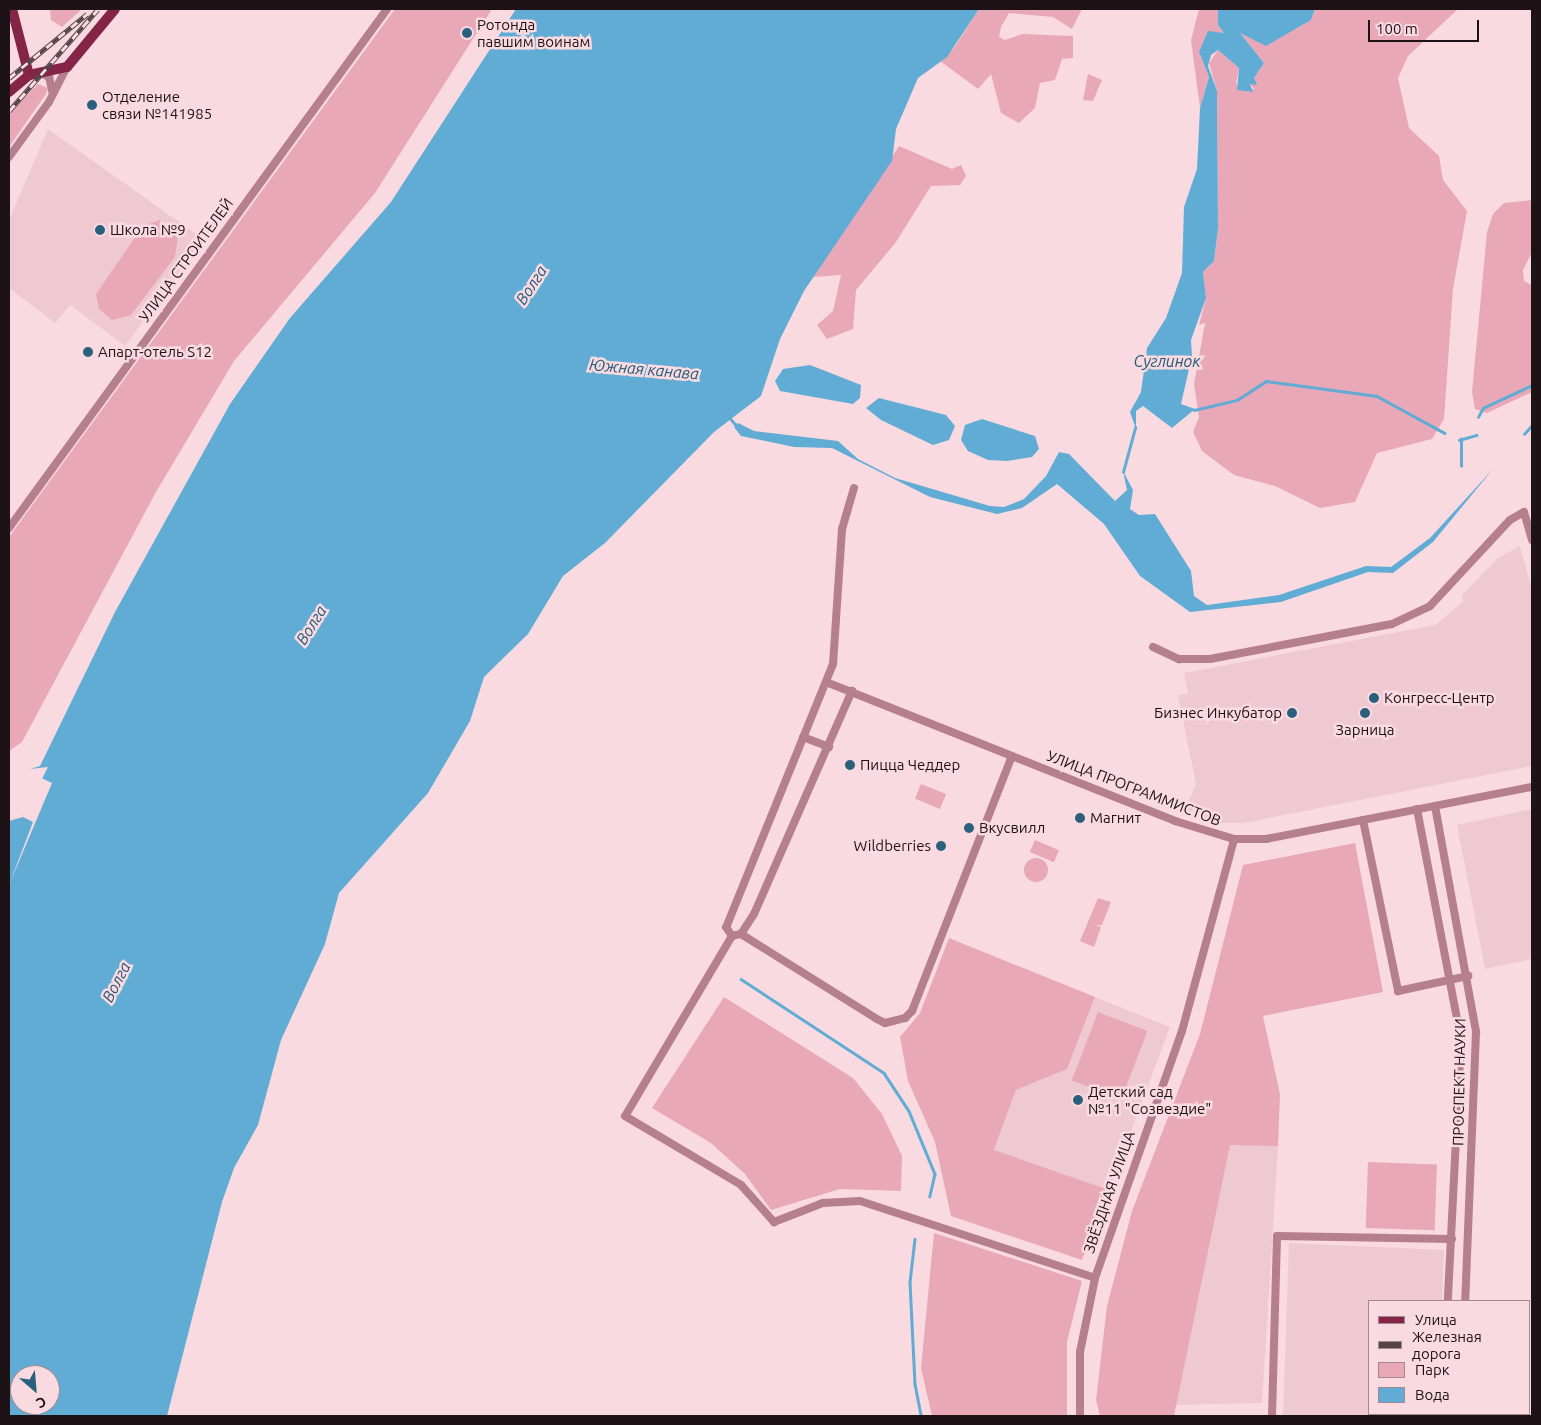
<!DOCTYPE html>
<meta charset="utf-8">
<style>
body{margin:0}
#map{position:relative;width:1541px;height:1425px;overflow:hidden;background:#fadae1;font-family:Ubuntu,sans-serif}
div>[style]{position:absolute}
[style*='--x']{left:calc(var(--x)*1px);top:calc(var(--y)*1px);width:calc(var(--w)*1px);rotate:calc(var(--a)*1deg)}
.built>*{inset:0;background:#efc9d2}
.green>*{inset:0;background:#e8a8b8;transform-origin:0 0}
.round{border-radius:50%}
.water>*{inset:0;background:#61acd4}
.pier>*{inset:0;background:#fadae1}
.stream>*{height:2.5px;margin:-1.25px;padding:0 1.25px;transform-origin:1.25px;border-radius:1.25px;background:#61acd4}
.minor>*{height:8px;margin:-4px;padding:0 4px;transform-origin:4px;border-radius:4px;background:#b57f8d}
.major>*{height:10px;margin:-5px;padding:0 5px;transform-origin:5px;border-radius:5px;background:#842548}
.rail>*{height:4.5px;margin-top:-2.25px;transform-origin:0;background:repeating-linear-gradient(90deg,#fadae1 0 8px,#554549 0 16px);box-sizing:border-box;border-block:1px solid #554549}
.dots>*{width:14px;height:14px;translate:-50% -50%;box-sizing:border-box;border:2px solid #fadae1;border-radius:50%}
span{translate:-50% -50%;white-space:nowrap;text-align:center;line-height:1.15;-webkit-text-stroke:5px #fadae1;paint-order:stroke}
.poi-label{font-size:15px;color:#1d1215}
.left{translate:0 -50%;text-align:left}
.right{translate:-100% -50%;text-align:right}
.street-label{font-size:15px;color:#1d1215}
.water-label{font-size:16px;color:#1f5975;font-style:italic}
.frame{position:absolute;inset:0;border:10px solid #1d1215;pointer-events:none}
.legend{position:absolute;left:1368px;top:1300px;width:162px;height:115px;box-sizing:border-box;background:#fadae1;border:1px solid #a28a8f;margin:0;padding:6px 9px;list-style:none;font-size:15px;color:#1d1215}
.legend li{display:flex;align-items:center;gap:10px;height:25px}
.legend b{width:25px;border:1px solid #a28a8f}
.north{position:absolute;left:10px;top:1365px;width:50px;height:50px;box-sizing:border-box;background:#fadae1;border:1px solid #a28a8f;border-radius:50%;rotate:153deg;font-size:14px;font-weight:700;line-height:20px;text-align:center;color:#1d1215}
.north::after{content:'';display:block;margin:auto;width:18px;height:22px;background:#2a607b;clip-path:polygon(50% 0,100% 100%,50% 72%,0 100%)}
.scale{position:absolute;left:1368px;top:20px;width:111px;height:22px;box-sizing:border-box;border:2px solid #1d1215;border-top:0;padding-left:6px;font-size:15px;line-height:18px;white-space:nowrap;color:#1d1215;-webkit-text-stroke:4px #fadae1;paint-order:stroke}
</style>
<div id="map">
<div class="built">
<i style="clip-path:polygon(48px 129px,203px 239px,125px 346px,70px 305px,55px 323px,9px 288px,9px 220px)"></i>
<i style="clip-path:polygon(1520px 546px,1532px 590px,1532px 766px,1243px 823px,1219px 823px,1185px 810px,1196px 784px,1178px 695px,1188px 694px,1184px 673px,1435px 625px,1463px 602px,1462px 595px,1498px 558px)"></i>
<i style="clip-path:polygon(1532px 809px,1532px 959px,1485px 969px,1457px 825px)"></i>
<i style="clip-path:polygon(1095px 997px,1170px 1027px,1109px 1190px,994px 1151px,1016px 1090px,1067px 1069px)"></i>
<i style="clip-path:polygon(1230px 1144px,1278px 1146px,1262px 1403px,1176px 1405px)"></i>
<i style="clip-path:polygon(1289px 1243px,1444px 1250px,1442px 1301px,1370px 1301px,1370px 1414px,1436px 1416px,1283px 1416px)"></i>
</div>
<div class="green">
<i style="clip-path:polygon(50px 9px,82px 9px,62px 27px,51px 20px)"></i>
<i style="clip-path:polygon(395px 9px,492px 9px,375px 193px,234px 361px,156px 492px,22px 742px,9px 751px,9px 537px)"></i>
<i style="clip-path:polygon(979px 9px,1082px 9px,1072px 29px,1053px 17px,1009px 13px,1001px 27px,999px 37px,1005px 40px,1022px 34px,1073px 36px,1073px 58px,1062px 59px,1055px 80px,1040px 83px,1035px 108px,1019px 123px,1001px 113px,991px 74px,978px 89px,940px 61px,954px 48px)"></i>
<i style="clip-path:polygon(1199px 9px,1218px 9px,1218px 25px,1224px 33px,1216px 33px,1199px 52px,1209px 77px,1200px 108px,1191px 40px)"></i>
<i style="clip-path:polygon(1315px 9px,1458px 9px,1408px 56px,1398px 78px,1409px 128px,1439px 156px,1443px 180px,1467px 211px,1453px 289px,1444px 419px,1432px 439px,1377px 453px,1355px 502px,1320px 508px,1275px 486px,1234px 475px,1202px 451px,1193px 432px,1199px 417px,1194px 384px,1205px 323px,1199px 325px,1206px 298px,1203px 272px,1214px 261px,1218px 229px,1217px 91px,1209px 63px,1218px 50px,1239px 68px,1236px 84px,1248px 92px,1254px 89px,1250px 84px,1264px 63px,1240px 33px,1269px 44px,1311px 20px)"></i>
<i style="clip-path:polygon(1088px 74px,1102px 80px,1093px 101px,1083px 100px)"></i>
<i style="clip-path:polygon(38px 84px,48px 88px,46px 94px,9px 147px,9px 114px)"></i>
<i style="clip-path:polygon(899px 146px,952px 169px,961px 165px,966px 176px,960px 185px,931px 186px,896px 242px,856px 290px,853px 329px,827px 339px,817px 325px,833px 311px,841px 275px,813px 277px)"></i>
<i style="clip-path:polygon(1532px 200px,1532px 252px,1523px 270px,1524px 281px,1532px 285px,1532px 392px,1487px 413px,1475px 409px,1472px 392px,1487px 232px,1493px 214px,1504px 203px)"></i>
<i style="clip-path:polygon(160px 220px,178px 236px,175px 257px,131px 315px,112px 320px,99px 309px,96px 294px,143px 226px)"></i>
<i style="left:921px;top:784px;width:27px;height:16px;rotate:22deg"></i>
<i style="left:1035px;top:840px;width:26px;height:13px;rotate:23deg"></i>
<i style="clip-path:polygon(1355px 843px,1383px 992px,1263px 1016px,1280px 1094px,1278px 1146px,1230px 1145px,1174px 1416px,1100px 1416px,1096px 1400px,1107px 1306px,1132px 1211px,1200px 1034px,1243px 865px)"></i>
<i class="round" style="left:1024px;top:858px;width:24px;height:24px"></i>
<i style="clip-path:polygon(1098px 898px,1111px 902px,1102px 925px,1096px 925px,1101px 927px,1094px 947px,1080px 941px)"></i>
<i style="clip-path:polygon(949px 938px,1095px 997px,1067px 1069px,1016px 1090px,994px 1150px,1109px 1190px,1082px 1260px,951px 1216px,935px 1142px,908px 1081px,900px 1037px,920px 1013px)"></i>
<i style="clip-path:polygon(724px 997px,853px 1078px,882px 1114px,902px 1156px,901px 1191px,840px 1189px,771px 1210px,745px 1174px,711px 1143px,652px 1108px)"></i>
<i style="left:1098px;top:1012px;width:53px;height:73px;rotate:21deg"></i>
<i style="left:1368px;top:1162px;width:69px;height:66px;rotate:2deg"></i>
<i style="clip-path:polygon(934px 1233px,1082px 1281px,1067px 1342px,1067px 1416px,932px 1416px,921px 1368px)"></i>
</div>
<div class="water">
<i style="clip-path:polygon(evenodd,516px 9px,979px 9px,947px 57px,918px 78px,896px 129px,892px 161px,804px 291px,780px 339px,761px 396px,714px 432px,605px 543px,563px 576px,528px 634px,484px 677px,470px 721px,428px 793px,339px 893px,325px 944px,281px 1040px,258px 1125px,234px 1168px,222px 1202px,167px 1416px,9px 1416px,9px 821px,23px 817px,48px 767px,30px 769px,40px 766px,115px 612px,230px 404px,290px 318px,391px 202px,516px 9px,20px 1375px,50px 1375px,50px 1405px,20px 1405px,20px 1375px)"></i>
<i style="clip-path:polygon(1218px 9px,1315px 9px,1311px 20px,1266px 46px,1240px 33px,1264px 63px,1254px 78px,1257px 85px,1250px 84px,1253px 92px,1237px 90px,1239px 68px,1218px 50px,1211px 55px,1208px 66px,1217px 91px,1218px 229px,1214px 261px,1203px 272px,1206px 298px,1191px 340px,1192px 356px,1181px 404px,1195px 409px,1172px 428px,1143px 406px,1136px 411px,1136px 429px,1130px 412px,1141px 392px,1147px 348px,1166px 318px,1182px 273px,1184px 207px,1197px 169px,1200px 108px,1209px 77px,1199px 52px,1208px 31px,1224px 33px,1218px 25px)"></i>
<i style="clip-path:polygon(810px 365px,861px 385px,860px 398px,853px 404px,780px 391px,775px 381px,783px 369px)"></i>
<i style="clip-path:polygon(879px 398px,946px 415px,955px 426px,949px 440px,933px 445px,881px 420px,866px 408px)"></i>
<i style="clip-path:polygon(982px 419px,1035px 436px,1039px 449px,1032px 457px,1007px 461px,988px 460px,968px 451px,961px 440px,965px 425px)"></i>
<i style="clip-path:polygon(738px 423px,754px 431px,838px 441px,858px 459px,895px 478px,990px 506px,1004px 507px,1024px 499px,1046px 476px,1059px 452px,1069px 454px,1115px 501px,1127px 490px,1123px 471px,1133px 490px,1130px 509px,1139px 515px,1155px 514px,1191px 571px,1194px 596px,1207px 605px,1279px 595px,1366px 566px,1391px 567px,1430px 538px,1493px 469px,1433px 542px,1393px 573px,1368px 572px,1281px 602px,1190px 612px,1140px 576px,1104px 524px,1057px 484px,1022px 508px,997px 514px,930px 497px,832px 448px,794px 447px,741px 436px,734px 427px)"></i>
</div>
<div class="pier">
<i style="clip-path:polygon(39px 777px,52px 783px,9px 885px,33px 822px,23px 817px)"></i>
</div>
<div class="stream">
<i style="--x:1194;--y:410;--w:44;--a:-13.1"></i>
<i style="--x:1237;--y:400;--w:35;--a:-33"></i>
<i style="--x:1266;--y:381;--w:112;--a:7.7"></i>
<i style="--x:1377;--y:396;--w:77;--a:28.6"></i>
<i style="--x:729;--y:417;--w:12;--a:48"></i>
<i style="--x:1478;--y:417;--w:10;--a:-61"></i>
<i style="--x:1483;--y:408;--w:54;--a:-25.1"></i>
<i style="--x:1524;--y:434;--w:12;--a:-48"></i>
<i style="--x:1459;--y:440;--w:18;--a:-16"></i>
<i style="--x:1461;--y:466;--w:27;--a:-90"></i>
<i style="--x:1123;--y:472;--w:46;--a:-74.7"></i>
<i style="--x:741;--y:979;--w:171;--a:33.3"></i>
<i style="--x:884;--y:1073;--w:45;--a:56.7"></i>
<i style="--x:909;--y:1111;--w:68;--a:67.6"></i>
<i style="--x:935;--y:1174;--w:23;--a:103"></i>
<i style="--x:915;--y:1239;--w:43;--a:96.6"></i>
<i style="--x:910;--y:1282;--w:102;--a:87.2"></i>
<i style="--x:915;--y:1384;--w:33;--a:79"></i>
</div>
<div class="minor">
<i style="--x:43;--y:74;--w:7;--a:27"></i>
<i style="--x:49;--y:77;--w:17;--a:77"></i>
<i style="--x:9;--y:157;--w:68;--a:-54"></i>
<i style="--x:49;--y:102;--w:39;--a:-63"></i>
<i style="--x:854;--y:488;--w:43;--a:106.3"></i>
<i style="--x:842;--y:529;--w:135;--a:93.8"></i>
<i style="--x:833;--y:664;--w:284;--a:112.1"></i>
<i style="--x:726;--y:927;--w:11;--a:56"></i>
<i style="--x:732;--y:936;--w:9;--a:-13"></i>
<i style="--x:741;--y:934;--w:160;--a:32"></i>
<i style="--x:877;--y:1019;--w:9;--a:27"></i>
<i style="--x:885;--y:1023;--w:21;--a:-14"></i>
<i style="--x:905;--y:1018;--w:10;--a:-45"></i>
<i style="--x:912;--y:1011;--w:274;--a:-68.6"></i>
<i style="--x:9;--y:528;--w:642;--a:-53.93"></i>
<i style="--x:1153;--y:647;--w:29;--a:25"></i>
<i style="--x:1179;--y:659;--w:31;--a:0"></i>
<i style="--x:1210;--y:659;--w:185;--a:-10.9"></i>
<i style="--x:1392;--y:624;--w:42;--a:-25.3"></i>
<i style="--x:1430;--y:606;--w:117;--a:-47.1"></i>
<i style="--x:1510;--y:520;--w:16;--a:-30"></i>
<i style="--x:1524;--y:512;--w:29;--a:74"></i>
<i style="--x:826;--y:682;--w:376;--a:21.7"></i>
<i style="--x:1175;--y:821;--w:62;--a:17"></i>
<i style="--x:1234;--y:839;--w:32;--a:0"></i>
<i style="--x:1266;--y:839;--w:271;--a:-11.1"></i>
<i style="--x:803;--y:737;--w:28;--a:21"></i>
<i style="--x:1435;--y:806;--w:230;--a:79.7"></i>
<i style="--x:1476;--y:1032;--w:269;--a:92.3"></i>
<i style="--x:1417;--y:809;--w:235;--a:79.2"></i>
<i style="--x:1461;--y:1040;--w:261;--a:92.9"></i>
<i style="--x:1363;--y:820;--w:175;--a:78.4"></i>
<i style="--x:1398;--y:991;--w:72;--a:-12.1"></i>
<i style="--x:741;--y:934;--w:24;--a:-57"></i>
<i style="--x:754;--y:914;--w:244;--a:-66.3"></i>
<i style="--x:732;--y:936;--w:209;--a:120.7"></i>
<i style="--x:625;--y:1116;--w:135;--a:30.7"></i>
<i style="--x:741;--y:1185;--w:50;--a:48.3"></i>
<i style="--x:774;--y:1222;--w:53;--a:-21.2"></i>
<i style="--x:823;--y:1203;--w:37;--a:-3"></i>
<i style="--x:860;--y:1201;--w:247;--a:18.1"></i>
<i style="--x:1080;--y:1416;--w:64;--a:-90"></i>
<i style="--x:1080;--y:1352;--w:76;--a:-78.5"></i>
<i style="--x:1095;--y:1278;--w:262;--a:-70.6"></i>
<i style="--x:1182;--y:1031;--w:199;--a:-74.8"></i>
<i style="--x:1272;--y:1416;--w:180;--a:-88.4"></i>
<i style="--x:1277;--y:1236;--w:175;--a:1"></i>
<i style="--x:1443;--y:1416;--w:2;--a:-90"></i>
<i style="--x:1460;--y:1416;--w:2;--a:-90"></i>
</div>
<div class="major">
<i style="--x:12;--y:9;--w:68;--a:75.6"></i>
<i style="--x:29;--y:75;--w:39;--a:-12"></i>
<i style="--x:67;--y:67;--w:75;--a:-50.4"></i>
<i style="--x:9;--y:92;--w:26;--a:-40"></i>
</div>
<div class="rail">
<i style="--x:9;--y:78;--w:101;--a:-39.4"></i>
<i style="--x:9;--y:111;--w:135;--a:-48.9"></i>
</div>
<div class="dots">
<i style="left:467px;top:33px;background:#2a607b"></i>
<i style="left:92px;top:105px;background:#2a607b"></i>
<i style="left:100px;top:230px;background:#2a607b"></i>
<i style="left:88px;top:352px;background:#2a607b"></i>
<i style="left:1374px;top:698px;background:#2a607b"></i>
<i style="left:1292px;top:713px;background:#2a607b"></i>
<i style="left:1365px;top:713px;background:#2a607b"></i>
<i style="left:850px;top:765px;background:#2a607b"></i>
<i style="left:1080px;top:818px;background:#2a607b"></i>
<i style="left:969px;top:828px;background:#2a607b"></i>
<i style="left:941px;top:846px;background:#2a607b"></i>
<i style="left:1078px;top:1100px;background:#2a607b"></i>
</div>
<div class="poi-label">
<span class="left" style="left:477px;top:33px">Ротонда<br>павшим воинам</span>
<span class="left" style="left:102px;top:105px">Отделение<br>связи №141985</span>
<span class="left" style="left:110px;top:230px">Школа №9</span>
<span class="left" style="left:98px;top:352px">Апарт-отель S12</span>
<span class="left" style="left:1384px;top:698px">Конгресс-Центр</span>
<span class="right" style="left:1282px;top:713px">Бизнес Инкубатор</span>
<span style="left:1365px;top:730px">Зарница</span>
<span class="left" style="left:860px;top:765px">Пицца Чеддер</span>
<span class="left" style="left:1090px;top:818px">Магнит</span>
<span class="left" style="left:979px;top:828px">Вкусвилл</span>
<span class="right" style="left:931px;top:846px">Wildberries</span>
<span class="left" style="left:1088px;top:1100px">Детский сад<br>№11 "Созвездие"</span>
</div>
<div class="street-label">
<span style="left:186px;top:260px;rotate:-54deg">УЛИЦА СТРОИТЕЛЕЙ</span>
<span style="left:1134px;top:788px;rotate:21deg">УЛИЦА ПРОГРАММИСТОВ</span>
<span style="left:1459px;top:1082px;rotate:-89deg">ПРОСПЕКТ НАУКИ</span>
<span style="left:1109px;top:1192px;rotate:-71deg">ЗВЁЗДНАЯ УЛИЦА</span>
</div>
<div class="water-label">
<span style="left:531px;top:285px;rotate:-57deg">Волга</span>
<span style="left:1167px;top:361px">Суглинок</span>
<span style="left:644px;top:369px;rotate:5deg">Южная канава</span>
<span style="left:311px;top:625px;rotate:-58deg">Волга</span>
<span style="left:116px;top:982px;rotate:-63deg">Волга</span>
</div>
<div class="frame"></div>
<ul class="legend">
<li><b style="height:6px;background:#842548"></b>Улица</li>
<li><b style="height:6px;background:#554549"></b>Железная дорога</li>
<li><b style="height:14px;background:#e8a8b8"></b>Парк</li>
<li><b style="height:14px;background:#61acd4"></b>Вода</li>
</ul>
<div class="north">С</div>
<div class="scale">100 m</div>
</div>
